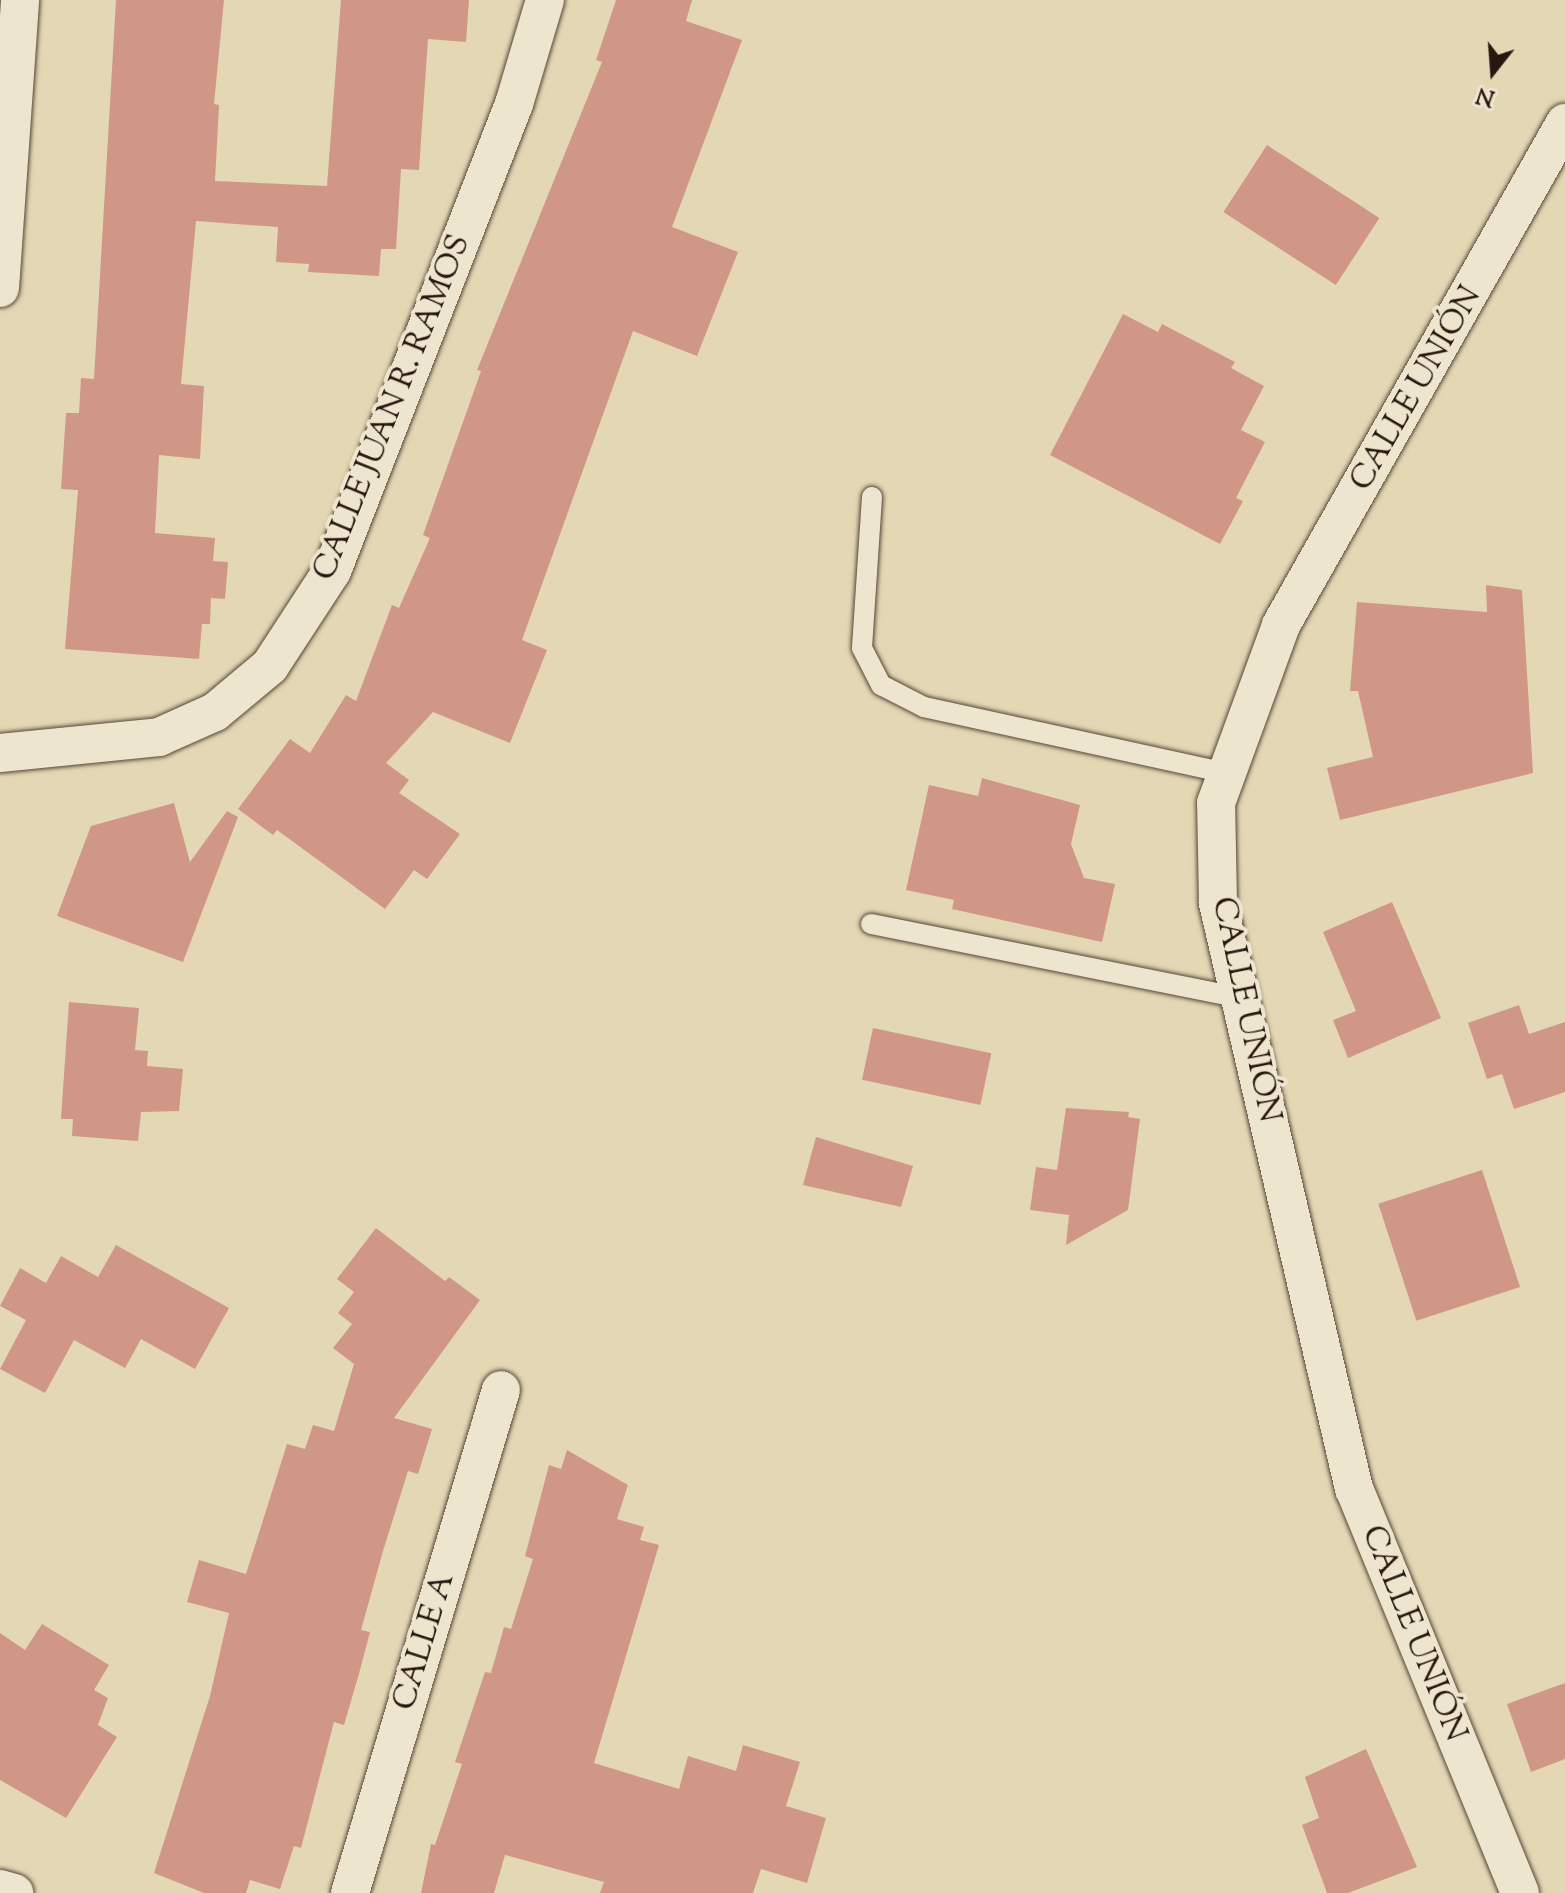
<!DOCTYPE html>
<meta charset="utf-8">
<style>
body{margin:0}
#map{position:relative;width:1565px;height:1893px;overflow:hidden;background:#e4d7b4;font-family:"Sorts Mill Goudy",serif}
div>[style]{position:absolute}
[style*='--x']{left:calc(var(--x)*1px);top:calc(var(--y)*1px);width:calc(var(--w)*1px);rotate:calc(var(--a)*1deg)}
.building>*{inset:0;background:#d19786;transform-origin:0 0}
.roads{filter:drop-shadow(0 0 2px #574638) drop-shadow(0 0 2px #574638)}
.lane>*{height:20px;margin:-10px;padding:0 10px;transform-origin:10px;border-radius:10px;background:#ede5ce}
.street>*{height:38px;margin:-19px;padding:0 19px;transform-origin:19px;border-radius:19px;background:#ede5ce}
span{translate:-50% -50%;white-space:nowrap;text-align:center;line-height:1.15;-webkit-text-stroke:8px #ede5ce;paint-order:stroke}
.street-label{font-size:32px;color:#28160f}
.north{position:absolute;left:1453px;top:32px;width:80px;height:80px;-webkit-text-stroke:6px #ede5ce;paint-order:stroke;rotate:197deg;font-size:22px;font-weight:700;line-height:32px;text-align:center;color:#28160f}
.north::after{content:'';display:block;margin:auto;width:28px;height:36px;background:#28160f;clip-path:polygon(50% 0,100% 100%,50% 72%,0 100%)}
</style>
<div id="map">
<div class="building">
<i style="clip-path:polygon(116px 0,224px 0,214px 104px,219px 105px,215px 181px,327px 186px,341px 0,469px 0,466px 42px,428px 39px,419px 170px,401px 169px,396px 249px,381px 249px,379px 276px,308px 272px,309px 264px,276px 262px,278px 227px,196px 221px,181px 384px,204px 386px,200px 459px,159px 455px,155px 533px,215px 538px,213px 561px,228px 562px,225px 599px,211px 598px,210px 624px,202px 624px,199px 659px,65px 649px,78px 490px,61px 489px,66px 413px,79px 413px,81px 378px,94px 379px)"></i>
<i style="clip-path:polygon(616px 0,692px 0,686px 21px,742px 40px,672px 227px,738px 252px,697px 356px,633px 331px,522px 640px,547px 650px,510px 743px,433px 712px,386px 763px,409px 780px,399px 793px,460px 834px,427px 879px,414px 870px,385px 909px,277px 830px,273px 835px,238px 809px,290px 739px,310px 753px,346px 695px,356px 701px,392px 605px,399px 608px,430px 538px,423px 535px,481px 371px,477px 370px,602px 62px,596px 60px)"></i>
<i style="left:1267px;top:145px;width:134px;height:80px;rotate:33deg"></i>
<i style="clip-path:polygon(1123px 314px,1158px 332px,1162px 324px,1235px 362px,1231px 368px,1264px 386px,1241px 430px,1265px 442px,1236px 498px,1243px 501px,1220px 544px,1050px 455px)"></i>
<i style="clip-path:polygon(1486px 585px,1522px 590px,1533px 773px,1340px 820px,1327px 768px,1373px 757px,1358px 691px,1350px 691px,1357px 602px,1487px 612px)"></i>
<i style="clip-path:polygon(982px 778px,1080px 805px,1071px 844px,1084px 878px,1115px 884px,1102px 942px,952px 909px,954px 900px,906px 890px,929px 785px,978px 796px)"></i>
<i style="clip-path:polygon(174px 803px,190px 862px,227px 811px,238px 817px,183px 962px,57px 916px,91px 826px)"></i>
<i style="clip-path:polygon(1392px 902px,1441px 1018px,1348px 1058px,1333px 1020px,1356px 1011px,1323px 932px)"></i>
<i style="clip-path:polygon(69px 1002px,139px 1008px,135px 1050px,148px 1051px,147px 1066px,183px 1069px,179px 1111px,141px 1112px,138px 1141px,72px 1136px,73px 1119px,61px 1119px)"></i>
<i style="clip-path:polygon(1519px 1005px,1529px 1034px,1565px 1022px,1565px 1092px,1514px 1109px,1502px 1074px,1487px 1079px,1468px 1023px)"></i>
<i style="left:873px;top:1028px;width:121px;height:53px;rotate:12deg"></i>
<i style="clip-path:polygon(1066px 1108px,1129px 1112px,1128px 1117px,1140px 1119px,1128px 1210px,1066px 1245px,1069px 1215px,1030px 1210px,1036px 1167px,1057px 1170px)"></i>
<i style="clip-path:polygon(816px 1137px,913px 1166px,901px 1207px,803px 1185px)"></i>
<i style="left:1482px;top:1170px;width:123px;height:109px;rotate:72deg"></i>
<i style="clip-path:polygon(376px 1228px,445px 1281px,449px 1277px,480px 1300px,394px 1418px,432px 1429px,418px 1474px,408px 1471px,383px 1551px,361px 1630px,370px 1632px,360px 1670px,344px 1725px,334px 1722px,301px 1848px,294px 1846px,280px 1889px,250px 1880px,246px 1893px,204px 1893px,154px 1873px,210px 1696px,229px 1613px,187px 1602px,199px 1560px,246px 1574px,287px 1444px,305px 1449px,313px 1425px,334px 1431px,354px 1364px,333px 1348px,352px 1324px,338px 1313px,354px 1292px,337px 1279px)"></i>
<i style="clip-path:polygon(116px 1245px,229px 1308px,195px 1369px,141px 1339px,125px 1368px,74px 1340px,45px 1393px,0 1369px,26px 1320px,0 1306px,20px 1268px,46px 1283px,61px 1256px,98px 1277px)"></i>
<i style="clip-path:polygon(567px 1450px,628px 1485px,617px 1519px,644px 1527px,640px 1540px,659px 1545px,594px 1763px,679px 1789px,688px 1756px,736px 1771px,743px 1745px,800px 1762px,786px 1806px,826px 1818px,807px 1883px,761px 1869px,753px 1893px,600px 1893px,604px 1882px,505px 1855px,494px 1893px,421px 1893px,431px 1844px,435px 1845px,462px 1764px,455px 1762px,485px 1672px,491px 1673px,504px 1627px,511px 1629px,533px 1559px,525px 1556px,549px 1465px,561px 1469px)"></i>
<i style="clip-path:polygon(42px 1624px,109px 1665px,94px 1690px,108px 1698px,98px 1725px,117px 1737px,66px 1818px,0 1780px,0 1633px,25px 1650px)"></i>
<i style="clip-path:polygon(1565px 1683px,1565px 1759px,1531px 1772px,1507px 1704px)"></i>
<i style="clip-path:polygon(1366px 1749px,1417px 1867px,1348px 1893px,1327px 1893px,1302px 1825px,1319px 1818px,1305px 1777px)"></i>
</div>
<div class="roads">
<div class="lane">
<i style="--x:872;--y:497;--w:151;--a:93.8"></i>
<i style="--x:862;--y:648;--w:42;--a:62.8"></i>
<i style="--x:881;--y:685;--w:48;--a:27.1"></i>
<i style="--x:924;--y:707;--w:310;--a:12.3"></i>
<i style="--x:871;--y:924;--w:376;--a:11.3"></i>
</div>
<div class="street">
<i style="--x:0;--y:288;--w:289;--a:-86"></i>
<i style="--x:0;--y:753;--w:160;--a:-5.7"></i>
<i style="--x:159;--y:737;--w:61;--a:-24.1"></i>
<i style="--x:215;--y:712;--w:72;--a:-39.9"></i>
<i style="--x:270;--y:666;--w:113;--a:-56.9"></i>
<i style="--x:332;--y:571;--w:501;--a:-68.71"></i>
<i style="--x:514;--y:104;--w:109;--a:-73.4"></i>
<i style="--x:0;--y:1889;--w:15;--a:16"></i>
<i style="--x:350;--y:1893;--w:525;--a:-73.29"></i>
<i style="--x:1520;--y:1893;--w:437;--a:-112.3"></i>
<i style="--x:1354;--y:1489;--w:602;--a:-103.07"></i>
<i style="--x:1218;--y:903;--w:100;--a:-91.1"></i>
<i style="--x:1216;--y:803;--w:189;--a:-69.9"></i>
<i style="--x:1281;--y:625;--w:577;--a:-60.5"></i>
</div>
</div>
<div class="street-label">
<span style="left:1417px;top:389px;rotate:-60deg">CALLE UNIÓN</span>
<span style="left:393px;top:408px;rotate:-68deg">CALLE JUAN R. RAMOS</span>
<span style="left:1245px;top:1010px;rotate:78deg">CALLE UNIÓN</span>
<span style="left:1413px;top:1634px;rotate:68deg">CALLE UNIÓN</span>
<span style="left:425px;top:1642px;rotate:-73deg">CALLE A</span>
</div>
<div class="north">N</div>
</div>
